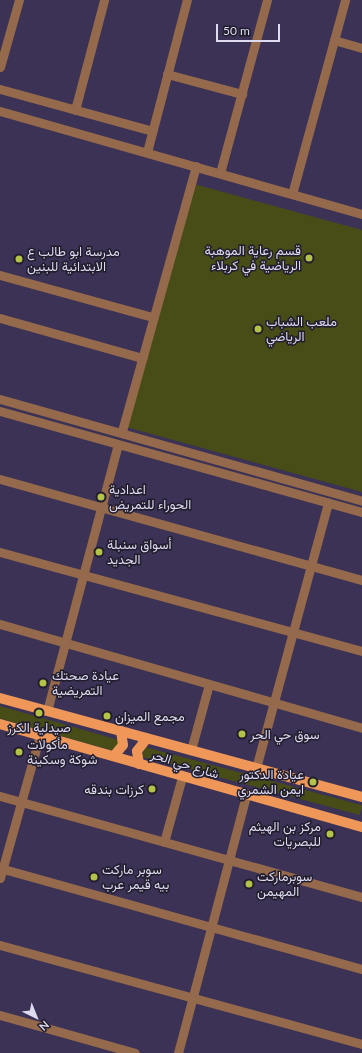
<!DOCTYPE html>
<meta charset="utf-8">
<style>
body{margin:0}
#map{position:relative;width:362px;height:1053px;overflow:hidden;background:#3b3255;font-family:Lato,Vazirmatn,sans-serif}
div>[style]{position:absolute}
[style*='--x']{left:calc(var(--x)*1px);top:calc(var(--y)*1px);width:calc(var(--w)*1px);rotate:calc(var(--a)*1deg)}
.green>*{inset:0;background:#484d18;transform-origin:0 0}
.minor>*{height:9px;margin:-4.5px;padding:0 4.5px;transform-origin:4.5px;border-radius:4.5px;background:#956a4c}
.major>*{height:10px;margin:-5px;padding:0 5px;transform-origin:5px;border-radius:5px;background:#ef9758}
.dots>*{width:11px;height:11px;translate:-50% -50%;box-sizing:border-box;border:2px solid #211d2d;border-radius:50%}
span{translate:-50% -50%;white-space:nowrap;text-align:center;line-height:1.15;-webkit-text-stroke:3px #211d2d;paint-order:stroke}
.poi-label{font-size:13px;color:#dedaf0}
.right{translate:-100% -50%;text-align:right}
.left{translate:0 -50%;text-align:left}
.street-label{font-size:13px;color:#dedaf0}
.north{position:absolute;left:16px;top:997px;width:40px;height:40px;-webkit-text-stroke:3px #211d2d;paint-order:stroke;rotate:137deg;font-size:11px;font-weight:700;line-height:16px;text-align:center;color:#dedaf0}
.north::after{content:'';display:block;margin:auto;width:14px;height:18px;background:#dedaf0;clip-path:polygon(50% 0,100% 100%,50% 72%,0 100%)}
.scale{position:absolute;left:216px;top:24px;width:64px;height:18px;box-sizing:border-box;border:2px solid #dedaf0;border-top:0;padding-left:5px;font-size:12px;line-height:14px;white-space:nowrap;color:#dedaf0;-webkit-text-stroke:3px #211d2d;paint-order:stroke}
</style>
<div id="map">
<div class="green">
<i style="clip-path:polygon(194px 184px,362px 230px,362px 492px,126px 427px)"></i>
<i style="left:0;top:706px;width:126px;height:12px;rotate:16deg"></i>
<i style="left:145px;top:747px;width:225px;height:10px;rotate:15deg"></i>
</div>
<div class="minor">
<i style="--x:334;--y:40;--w:29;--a:16"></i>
<i style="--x:0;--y:67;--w:70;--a:-74.2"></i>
<i style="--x:167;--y:74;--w:78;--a:14.9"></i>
<i style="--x:0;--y:89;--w:158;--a:15.4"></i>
<i style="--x:75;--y:110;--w:114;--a:-75.2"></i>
<i style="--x:0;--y:111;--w:376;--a:15.9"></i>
<i style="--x:147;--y:152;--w:157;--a:-75.3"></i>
<i style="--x:220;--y:173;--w:179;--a:-74.8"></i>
<i style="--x:292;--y:194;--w:201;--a:-74.7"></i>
<i style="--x:0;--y:275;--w:159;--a:15.4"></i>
<i style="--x:0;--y:318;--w:148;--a:15.7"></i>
<i style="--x:0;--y:399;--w:376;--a:15.7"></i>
<i style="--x:0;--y:411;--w:376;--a:15.6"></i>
<i style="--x:122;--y:431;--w:275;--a:-74.4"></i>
<i style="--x:0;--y:479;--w:376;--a:15.6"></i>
<i style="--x:0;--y:552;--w:375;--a:15.3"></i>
<i style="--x:0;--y:624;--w:377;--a:16"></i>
<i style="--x:47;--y:711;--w:276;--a:-75.1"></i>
<i style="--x:191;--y:750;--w:68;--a:-74.7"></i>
<i style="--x:256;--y:768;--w:275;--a:-74.8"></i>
<i style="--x:0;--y:796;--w:376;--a:15.6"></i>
<i style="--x:164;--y:842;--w:67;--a:-74.5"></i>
<i style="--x:0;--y:868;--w:376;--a:15.6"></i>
<i style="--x:0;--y:878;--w:148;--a:-74.4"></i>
<i style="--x:0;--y:945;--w:375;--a:15.3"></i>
<i style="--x:0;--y:1015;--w:140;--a:15.7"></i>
<i style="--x:178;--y:1053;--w:267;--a:-75.2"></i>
</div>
<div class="major">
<i style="--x:0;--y:698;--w:375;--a:15.3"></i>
<i style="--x:0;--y:724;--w:376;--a:15.9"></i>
<i style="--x:114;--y:756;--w:14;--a:-51"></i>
<i style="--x:123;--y:745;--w:14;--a:-98"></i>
<i style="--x:139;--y:764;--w:13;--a:-99"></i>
<i style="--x:137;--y:751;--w:16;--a:-52"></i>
</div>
<div class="dots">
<i style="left:309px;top:258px;background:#b5c249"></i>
<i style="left:19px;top:259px;background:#b5c249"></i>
<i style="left:258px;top:329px;background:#b5c249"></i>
<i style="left:101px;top:497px;background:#b5c249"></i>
<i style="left:99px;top:552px;background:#b5c249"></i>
<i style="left:43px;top:683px;background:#b5c249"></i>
<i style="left:39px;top:713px;background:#b5c249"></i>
<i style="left:107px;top:716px;background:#b5c249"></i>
<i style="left:242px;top:734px;background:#b5c249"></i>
<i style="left:19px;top:752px;background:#b5c249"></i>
<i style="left:313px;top:782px;background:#b5c249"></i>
<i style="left:152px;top:789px;background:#b5c249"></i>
<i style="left:330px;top:834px;background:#b5c249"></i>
<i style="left:94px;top:877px;background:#b5c249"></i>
<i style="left:249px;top:884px;background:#b5c249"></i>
</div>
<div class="poi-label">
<span class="right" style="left:301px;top:258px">قسم رعاية الموهبة<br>الرياضية في كربلاء</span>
<span class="left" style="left:27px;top:259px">مدرسة ابو طالب ع<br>الابتدائية للبنين</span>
<span class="left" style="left:266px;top:329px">ملعب الشباب<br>الرياضي</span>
<span class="left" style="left:109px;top:497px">اعدادية<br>الحوراء للتمريض</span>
<span class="left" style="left:107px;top:552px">أسواق سنبلة<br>الجديد</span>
<span class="left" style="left:52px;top:683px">عيادة صحتك<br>التمريضية</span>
<span class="left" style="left:115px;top:716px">مجمع الميزان</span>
<span style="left:39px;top:727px">صيدلية الكرز</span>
<span class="left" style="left:250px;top:734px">سوق حي الحر</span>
<span class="left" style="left:27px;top:752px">مأكولات<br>شوكة وسكينة</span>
<span class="right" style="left:304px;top:782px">عيادة الدكتور<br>ايمن الشمري</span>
<span class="right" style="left:144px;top:789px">كرزات بندقه</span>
<span class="right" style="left:321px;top:834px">مركز بن الهيثم<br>للبصريات</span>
<span class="left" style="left:102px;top:877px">سوبر ماركت<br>بيه قيمر عرب</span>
<span class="left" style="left:257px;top:884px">سوبرماركت<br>المهيمن</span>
</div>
<div class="street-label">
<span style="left:185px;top:764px;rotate:17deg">شارع حي الحر</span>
</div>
<div class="north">N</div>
<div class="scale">50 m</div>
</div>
